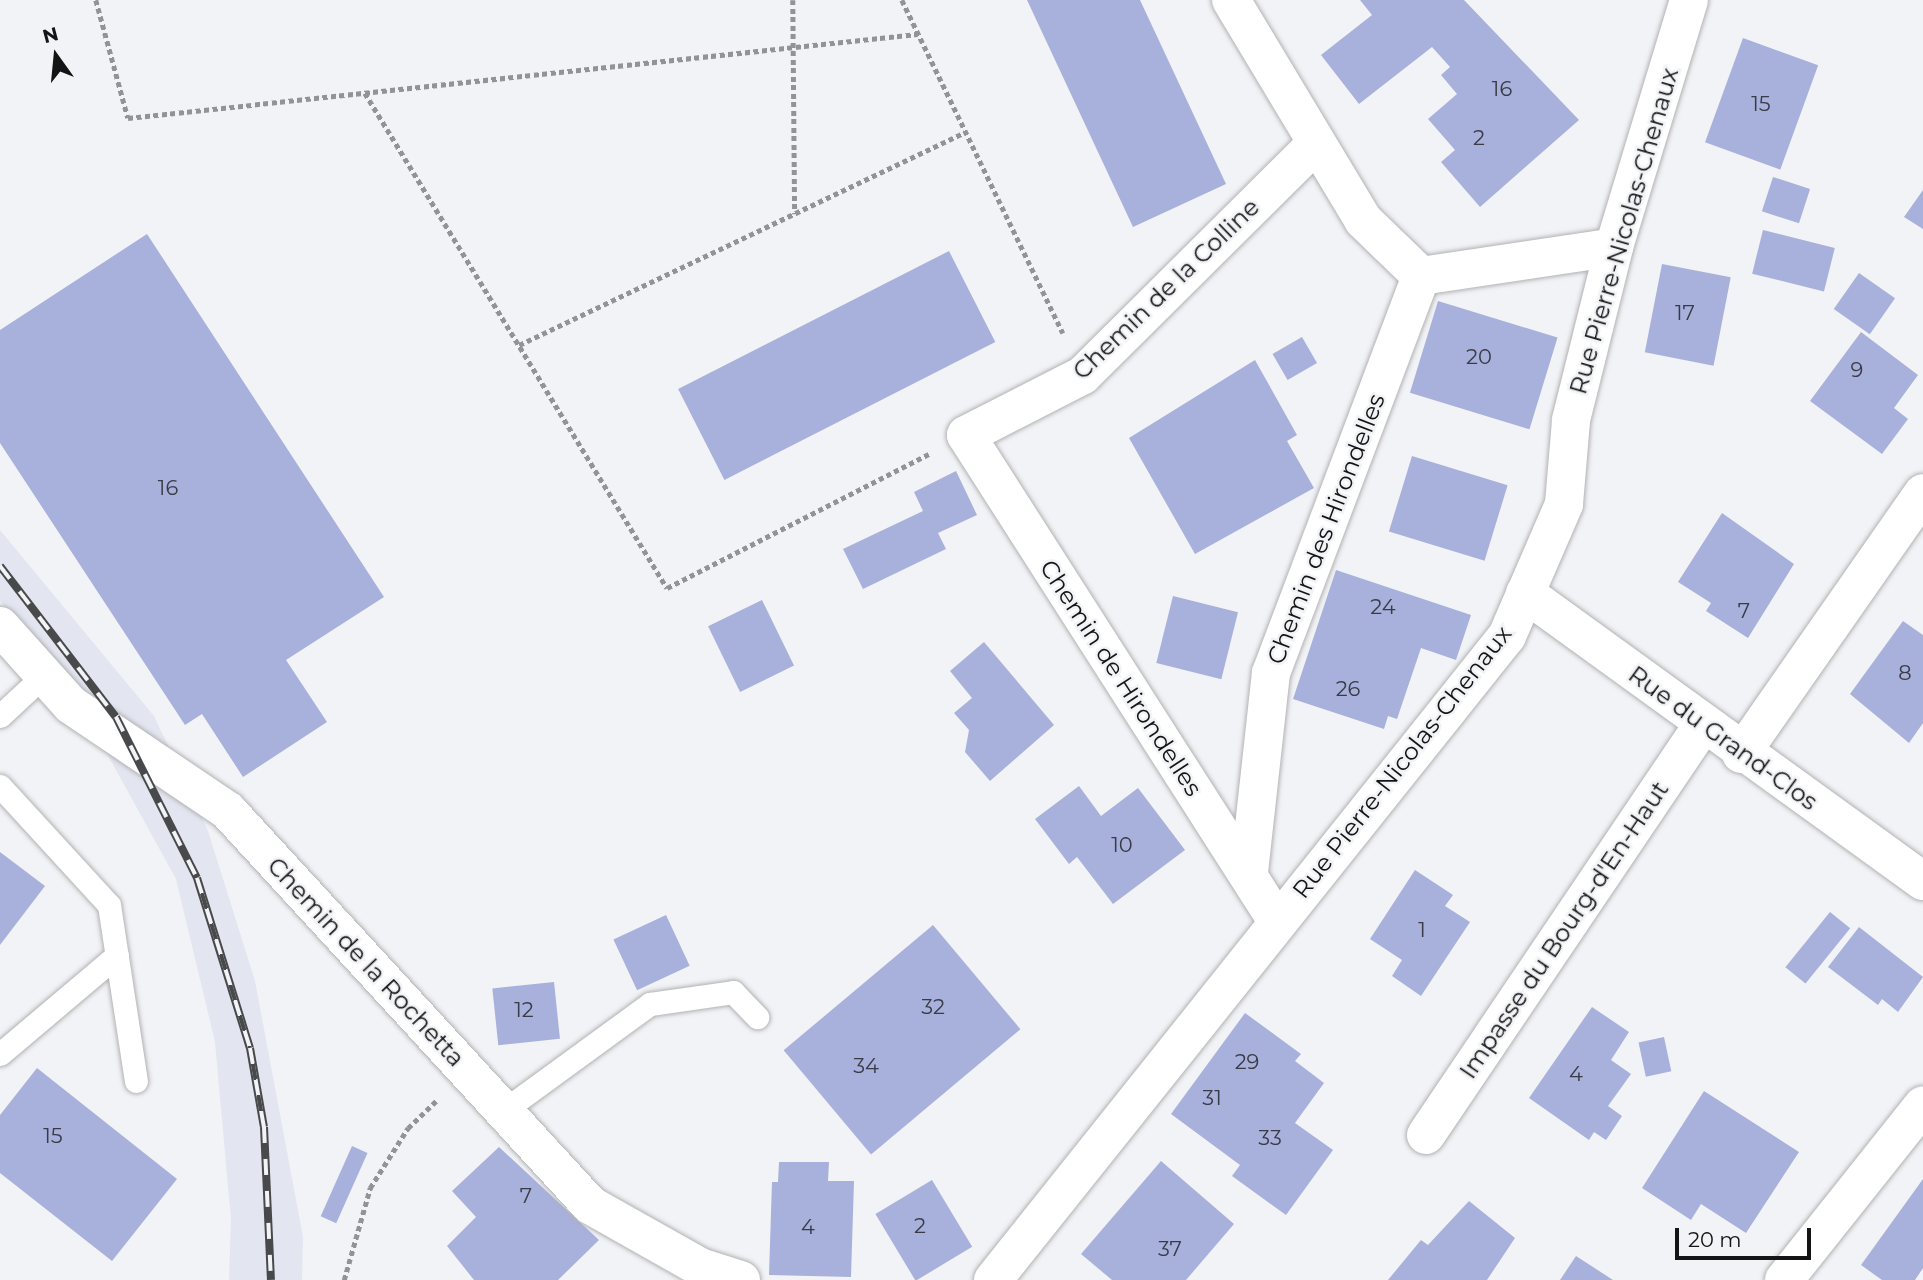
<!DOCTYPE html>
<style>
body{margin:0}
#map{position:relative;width:1923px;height:1280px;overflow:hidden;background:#f2f3f6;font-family:Montserrat,sans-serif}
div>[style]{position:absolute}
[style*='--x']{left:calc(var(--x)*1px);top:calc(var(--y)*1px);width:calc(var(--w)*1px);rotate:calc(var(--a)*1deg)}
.built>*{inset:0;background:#e3e6f0}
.building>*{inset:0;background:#a7b1db;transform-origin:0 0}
.path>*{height:4.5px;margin-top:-2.25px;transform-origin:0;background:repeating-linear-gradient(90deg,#929395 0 5px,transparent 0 8.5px)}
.roads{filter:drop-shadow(0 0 2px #b2b2b5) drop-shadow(0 0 2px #b2b2b5)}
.service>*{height:23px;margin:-11.5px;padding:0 11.5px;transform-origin:11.5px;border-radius:11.5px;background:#fff}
.minor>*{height:38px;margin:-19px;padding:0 19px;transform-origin:19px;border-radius:19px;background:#fff}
.tertiary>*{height:38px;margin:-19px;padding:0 19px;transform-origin:19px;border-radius:19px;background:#fff}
.rail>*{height:8px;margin-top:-4px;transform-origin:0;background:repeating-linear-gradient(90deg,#f2f3f6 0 16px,#48494a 0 32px);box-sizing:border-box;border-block:2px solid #48494a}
span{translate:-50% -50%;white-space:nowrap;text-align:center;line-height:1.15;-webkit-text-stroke:5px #f2f3f6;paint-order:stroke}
.number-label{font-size:21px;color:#393b46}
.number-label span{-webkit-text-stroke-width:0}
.street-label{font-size:24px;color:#141415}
.north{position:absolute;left:21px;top:21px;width:70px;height:70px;-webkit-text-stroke:5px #f2f3f6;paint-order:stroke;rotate:345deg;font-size:19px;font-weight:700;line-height:28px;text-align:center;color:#141415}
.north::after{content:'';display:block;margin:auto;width:24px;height:32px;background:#141415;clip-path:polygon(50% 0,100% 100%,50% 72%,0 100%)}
.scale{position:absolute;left:1675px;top:1228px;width:136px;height:32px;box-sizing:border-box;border:4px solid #141415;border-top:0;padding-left:9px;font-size:21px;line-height:24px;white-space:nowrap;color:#141415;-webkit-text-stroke:5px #f2f3f6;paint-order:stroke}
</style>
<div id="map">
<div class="built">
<i style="clip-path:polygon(0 530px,154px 716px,208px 831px,255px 981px,303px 1237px,302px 1280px,229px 1280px,231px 1219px,215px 1042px,176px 879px,62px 672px,0 601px)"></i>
</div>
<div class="building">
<i style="clip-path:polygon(1027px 0,1140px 0,1226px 184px,1133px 227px)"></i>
<i style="clip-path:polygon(1360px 0,1464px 0,1579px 120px,1480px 207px,1441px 162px,1455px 150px,1428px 119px,1457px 94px,1441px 75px,1450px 67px,1432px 47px,1359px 104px,1321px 55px,1372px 15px)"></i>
<i style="left:1743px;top:38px;width:80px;height:111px;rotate:20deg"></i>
<i style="left:1773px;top:177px;width:39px;height:36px;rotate:18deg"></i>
<i style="clip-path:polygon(1923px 190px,1923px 229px,1904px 217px)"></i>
<i style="left:1763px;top:230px;width:74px;height:45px;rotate:14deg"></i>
<i style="clip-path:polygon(147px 234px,384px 597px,286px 660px,327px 722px,243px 777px,202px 714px,185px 725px,0 443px,0 330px)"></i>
<i style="left:949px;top:251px;width:102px;height:304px;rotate:63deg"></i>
<i style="left:1662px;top:264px;width:70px;height:90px;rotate:11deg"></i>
<i style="left:1859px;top:273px;width:44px;height:44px;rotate:35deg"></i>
<i style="left:1438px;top:301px;width:125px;height:96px;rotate:17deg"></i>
<i style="clip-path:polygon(1861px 332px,1918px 375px,1894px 408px,1908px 419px,1882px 454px,1810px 401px)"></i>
<i style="left:1302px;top:337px;width:30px;height:34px;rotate:60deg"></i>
<i style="clip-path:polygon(1255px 360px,1297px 435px,1287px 441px,1314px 488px,1195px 554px,1129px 438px)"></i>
<i style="left:1412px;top:456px;width:100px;height:79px;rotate:17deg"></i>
<i style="clip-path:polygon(956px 471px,977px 515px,938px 533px,946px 549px,863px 589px,843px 549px,923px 511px,914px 492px)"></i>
<i style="clip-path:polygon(1722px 513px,1794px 564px,1748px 638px,1706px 611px,1711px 603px,1678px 582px)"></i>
<i style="clip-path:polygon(1336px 570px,1471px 615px,1456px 660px,1421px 648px,1397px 719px,1388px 716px,1384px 729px,1293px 699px)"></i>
<i style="left:1173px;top:596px;width:67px;height:69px;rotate:14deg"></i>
<i style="left:762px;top:600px;width:73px;height:60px;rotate:64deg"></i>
<i style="clip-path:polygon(1903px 621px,1923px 635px,1923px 723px,1909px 743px,1850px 694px)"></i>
<i style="clip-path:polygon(984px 642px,1054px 725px,990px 781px,965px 752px,969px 730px,954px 713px,972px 698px,950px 671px)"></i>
<i style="clip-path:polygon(1079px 786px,1101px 816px,1138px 788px,1185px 850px,1113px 904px,1077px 857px,1069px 864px,1035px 819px)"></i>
<i style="clip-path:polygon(0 852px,45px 886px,0 945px)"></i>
<i style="clip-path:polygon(1415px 870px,1453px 895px,1445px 906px,1470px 922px,1421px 996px,1392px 976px,1402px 960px,1370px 939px)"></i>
<i style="left:1830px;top:912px;width:26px;height:71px;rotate:39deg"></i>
<i style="left:666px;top:915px;width:56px;height:58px;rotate:65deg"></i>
<i style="left:933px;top:925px;width:136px;height:195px;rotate:50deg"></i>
<i style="clip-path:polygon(1859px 927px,1923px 977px,1898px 1012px,1882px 999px,1878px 1005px,1828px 967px)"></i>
<i style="left:554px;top:982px;width:57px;height:62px;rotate:84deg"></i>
<i style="clip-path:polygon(1592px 1007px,1629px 1032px,1611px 1060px,1631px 1074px,1608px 1106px,1622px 1116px,1606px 1140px,1594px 1132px,1589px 1140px,1529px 1098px)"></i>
<i style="clip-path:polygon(1245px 1013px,1301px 1054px,1295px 1061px,1324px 1083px,1295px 1123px,1333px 1150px,1286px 1215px,1232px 1176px,1240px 1165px,1171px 1114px)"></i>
<i style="left:1664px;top:1037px;width:35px;height:26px;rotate:78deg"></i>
<i style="clip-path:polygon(37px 1068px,177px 1179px,112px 1261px,0 1173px,0 1115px)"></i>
<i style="clip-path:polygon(1704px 1091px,1799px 1152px,1746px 1233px,1701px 1204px,1691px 1220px,1642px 1188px)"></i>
<i style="left:352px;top:1146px;width:17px;height:77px;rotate:24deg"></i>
<i style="clip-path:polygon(499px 1147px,599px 1240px,558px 1280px,474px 1280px,447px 1246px,476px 1217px,452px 1191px)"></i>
<i style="clip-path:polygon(1161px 1161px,1234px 1224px,1186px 1280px,1112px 1280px,1081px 1254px)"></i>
<i style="clip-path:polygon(779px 1162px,829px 1162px,828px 1181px,854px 1181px,851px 1277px,769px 1275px,772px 1182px,778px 1182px)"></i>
<i style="clip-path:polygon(1923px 1179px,1923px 1268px,1915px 1280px,1882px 1280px,1861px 1265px)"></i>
<i style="left:932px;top:1180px;width:78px;height:66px;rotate:59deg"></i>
<i style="clip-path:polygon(1469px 1201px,1515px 1238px,1487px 1280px,1388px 1280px,1421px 1240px,1428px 1245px)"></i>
<i style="clip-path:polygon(1576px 1256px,1613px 1280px,1560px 1280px)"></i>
</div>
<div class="path">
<i style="--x:96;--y:0;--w:122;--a:74.8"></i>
<i style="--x:128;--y:118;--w:794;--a:-6.07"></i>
<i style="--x:793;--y:0;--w:214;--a:89.5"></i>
<i style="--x:902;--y:0;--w:370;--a:64.2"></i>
<i style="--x:365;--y:93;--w:580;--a:58.61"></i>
<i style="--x:667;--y:588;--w:294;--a:-27.1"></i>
<i style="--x:519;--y:345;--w:494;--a:-25.5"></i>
<i style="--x:344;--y:1280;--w:96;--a:-74.2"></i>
<i style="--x:370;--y:1188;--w:71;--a:-57.7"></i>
<i style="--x:408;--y:1128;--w:39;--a:-44"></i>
</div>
<div class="roads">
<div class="service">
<i style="--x:0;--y:716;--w:60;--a:-43"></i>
<i style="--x:0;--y:786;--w:161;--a:47.5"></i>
<i style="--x:109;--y:905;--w:178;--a:81.3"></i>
<i style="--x:0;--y:1054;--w:153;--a:-40.2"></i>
<i style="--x:503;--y:1111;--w:182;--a:-36.1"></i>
<i style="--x:650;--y:1004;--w:84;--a:-8.2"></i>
<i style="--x:733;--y:992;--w:35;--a:46"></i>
</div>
<div class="minor">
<i style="--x:1231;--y:0;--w:257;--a:59"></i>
<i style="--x:1363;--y:220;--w:81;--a:44"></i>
<i style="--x:1421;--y:276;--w:195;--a:-8.5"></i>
<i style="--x:1525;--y:593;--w:491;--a:35.9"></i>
<i style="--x:0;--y:626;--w:106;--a:48.1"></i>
<i style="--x:71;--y:705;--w:189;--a:34"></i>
<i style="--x:228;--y:811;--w:535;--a:47.42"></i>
<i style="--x:590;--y:1205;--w:126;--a:29.4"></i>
<i style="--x:700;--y:1267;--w:43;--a:17.6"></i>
<i style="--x:1741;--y:754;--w:318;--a:-55.1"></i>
<i style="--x:1249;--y:872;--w:200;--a:-83.7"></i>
<i style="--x:1271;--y:673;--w:424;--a:-69.3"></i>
<i style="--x:1277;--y:921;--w:577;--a:-122.62"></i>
<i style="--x:966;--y:435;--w:131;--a:-27.1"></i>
<i style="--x:1083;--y:375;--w:328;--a:-44.8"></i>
<i style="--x:1426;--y:1135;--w:495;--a:-56"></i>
<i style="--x:1784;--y:1280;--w:223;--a:-51.5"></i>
</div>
<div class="tertiary">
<i style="--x:993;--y:1280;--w:824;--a:-51.41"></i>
<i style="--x:1507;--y:636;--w:144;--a:-66.6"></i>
<i style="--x:1564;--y:504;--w:84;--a:-85.2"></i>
<i style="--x:1571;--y:420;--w:178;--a:-76"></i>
<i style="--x:1614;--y:247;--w:258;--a:-73.1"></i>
</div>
</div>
<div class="rail">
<i style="--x:0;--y:566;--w:190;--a:52.5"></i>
<i style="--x:116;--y:717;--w:180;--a:63.3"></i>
<i style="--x:197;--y:878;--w:178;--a:72.7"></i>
<i style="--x:250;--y:1048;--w:80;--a:80"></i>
<i style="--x:264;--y:1127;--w:153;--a:87.4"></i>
</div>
<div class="number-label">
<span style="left:1502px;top:89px">16</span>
<span style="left:1761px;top:104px">15</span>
<span style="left:1479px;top:138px">2</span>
<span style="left:1685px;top:313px">17</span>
<span style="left:1479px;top:357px">20</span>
<span style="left:1857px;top:370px">9</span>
<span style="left:168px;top:488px">16</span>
<span style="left:1383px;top:607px">24</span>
<span style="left:1744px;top:611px">7</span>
<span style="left:1905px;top:673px">8</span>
<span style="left:1348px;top:689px">26</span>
<span style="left:1122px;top:845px">10</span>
<span style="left:1422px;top:930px">1</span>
<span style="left:933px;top:1007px">32</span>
<span style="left:524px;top:1010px">12</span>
<span style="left:1247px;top:1062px">29</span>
<span style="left:866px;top:1066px">34</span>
<span style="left:1576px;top:1074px">4</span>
<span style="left:1212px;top:1098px">31</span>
<span style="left:53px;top:1136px">15</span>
<span style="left:1270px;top:1138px">33</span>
<span style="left:526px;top:1196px">7</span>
<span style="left:920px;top:1226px">2</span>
<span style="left:808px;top:1227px">4</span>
<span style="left:1170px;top:1249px">37</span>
</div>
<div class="street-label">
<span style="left:1624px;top:231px;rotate:-74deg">Rue Pierre-Nicolas-Chenaux</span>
<span style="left:1166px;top:289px;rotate:-44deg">Chemin de la Colline</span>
<span style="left:1326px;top:529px;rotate:-69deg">Chemin des Hirondelles</span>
<span style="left:1121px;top:678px;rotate:57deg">Chemin de Hirondelles</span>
<span style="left:1723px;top:738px;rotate:36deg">Rue du Grand-Clos</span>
<span style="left:1402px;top:762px;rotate:-52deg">Rue Pierre-Nicolas-Chenaux</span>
<span style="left:1564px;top:930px;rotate:-56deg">Impasse du Bourg-d'En-Haut</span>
<span style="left:366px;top:962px;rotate:47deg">Chemin de la Rochetta</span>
</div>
<div class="north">N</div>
<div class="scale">20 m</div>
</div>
